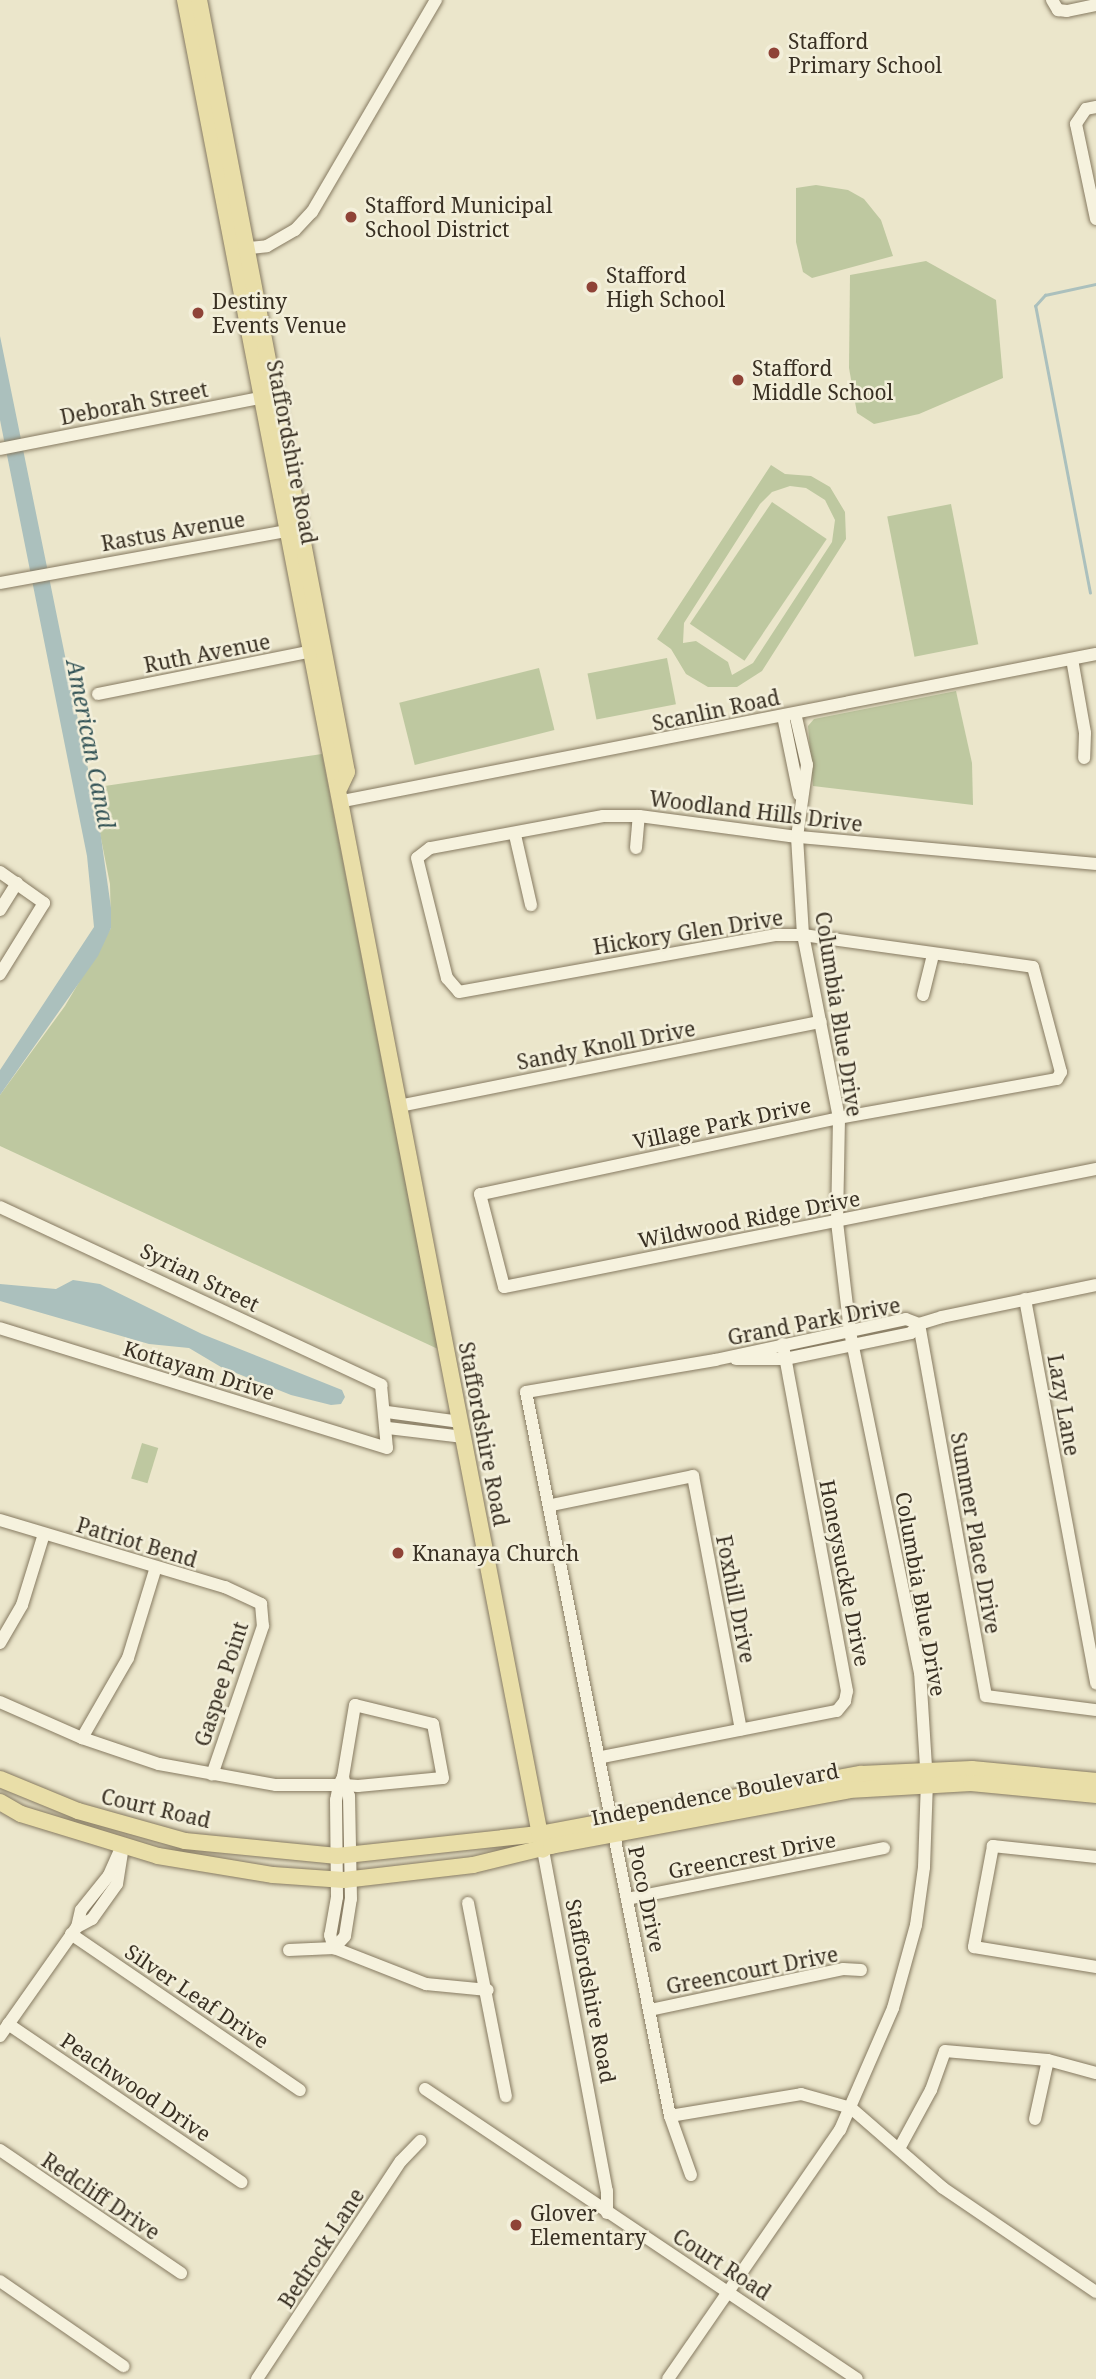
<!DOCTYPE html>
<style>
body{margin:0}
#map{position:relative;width:1096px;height:2379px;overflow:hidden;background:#ebe6cb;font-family:"Noto Serif",serif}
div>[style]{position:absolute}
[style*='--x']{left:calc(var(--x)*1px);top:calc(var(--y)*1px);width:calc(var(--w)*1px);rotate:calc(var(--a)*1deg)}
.green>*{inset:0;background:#bec8a0;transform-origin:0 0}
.water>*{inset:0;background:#abc0bd}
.stream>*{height:2.5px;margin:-1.25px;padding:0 1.25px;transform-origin:1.25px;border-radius:1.25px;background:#abc0bd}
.roads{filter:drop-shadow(0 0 2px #867a61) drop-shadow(0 0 2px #867a61)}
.minor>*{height:12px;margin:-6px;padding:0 6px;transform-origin:6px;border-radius:6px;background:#f6f2de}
.major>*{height:16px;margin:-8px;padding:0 8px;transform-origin:8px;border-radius:8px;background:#e9dea8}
.dots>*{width:19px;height:19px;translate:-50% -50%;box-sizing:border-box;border:4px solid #f3efda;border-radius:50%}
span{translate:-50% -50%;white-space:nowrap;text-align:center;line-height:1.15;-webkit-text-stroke:5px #f3efda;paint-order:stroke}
.poi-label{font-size:21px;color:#393023}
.left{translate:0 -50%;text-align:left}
.street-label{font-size:21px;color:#393023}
.water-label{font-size:23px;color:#345457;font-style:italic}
</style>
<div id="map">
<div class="green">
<i style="clip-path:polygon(816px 185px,848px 190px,864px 199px,881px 220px,893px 256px,812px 278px,803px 272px,796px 242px,796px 188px)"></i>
<i style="clip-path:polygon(926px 261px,996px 300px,1003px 378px,919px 414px,874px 424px,857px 413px,849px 368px,850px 275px)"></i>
<i style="clip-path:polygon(evenodd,771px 465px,785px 474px,811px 476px,830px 487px,845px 512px,846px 539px,762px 671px,737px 687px,708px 687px,686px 674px,671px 649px,657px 639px,771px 465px,790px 486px,806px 488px,825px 500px,835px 520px,832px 542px,753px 663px,732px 675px,728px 662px,696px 641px,683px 643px,684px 623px,760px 504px,772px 492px,790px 486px)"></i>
<i style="left:772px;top:502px;width:66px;height:147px;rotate:34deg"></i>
<i style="left:951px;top:504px;width:143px;height:65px;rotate:79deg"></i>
<i style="left:667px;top:658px;width:47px;height:81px;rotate:79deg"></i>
<i style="left:539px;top:668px;width:64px;height:144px;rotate:76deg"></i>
<i style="clip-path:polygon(956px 691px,972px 763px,973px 805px,813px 786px,808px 726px,814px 719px)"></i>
<i style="clip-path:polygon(322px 754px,438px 1349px,0 1146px,0 1095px,65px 1006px,111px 928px,110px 884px,91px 788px)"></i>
<i style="left:142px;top:1443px;width:17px;height:37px;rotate:17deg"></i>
</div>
<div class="water">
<i style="clip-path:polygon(0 336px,99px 823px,111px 908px,111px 928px,98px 956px,0 1095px,0 1070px,94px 927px,87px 856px,0 420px)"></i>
<i style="clip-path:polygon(73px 1280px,100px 1284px,202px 1334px,342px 1390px,345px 1397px,341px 1404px,331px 1405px,291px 1395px,221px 1367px,189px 1348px,149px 1344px,0 1301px,0 1284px,56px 1289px)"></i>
</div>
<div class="stream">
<i style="--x:1090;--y:593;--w:292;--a:-100.8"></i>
<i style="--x:1035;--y:306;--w:15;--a:-48"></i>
<i style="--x:1045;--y:295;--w:52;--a:-12.2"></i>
</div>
<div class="roads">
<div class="minor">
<i style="--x:1052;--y:0;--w:12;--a:59"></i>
<i style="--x:1058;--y:10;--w:9;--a:6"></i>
<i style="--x:1067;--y:11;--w:30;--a:-12"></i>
<i style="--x:1096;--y:107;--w:10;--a:169"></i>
<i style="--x:1086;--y:109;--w:18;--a:124"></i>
<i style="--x:1076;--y:124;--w:97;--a:78.1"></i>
<i style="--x:240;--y:249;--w:27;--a:-6"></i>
<i style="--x:267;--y:246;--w:32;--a:-30"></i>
<i style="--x:295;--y:230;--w:25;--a:-47"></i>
<i style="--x:312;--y:212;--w:246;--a:-59.7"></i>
<i style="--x:0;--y:449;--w:276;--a:-11.1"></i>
<i style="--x:0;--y:583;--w:301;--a:-10.3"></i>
<i style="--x:1072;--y:659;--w:75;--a:80"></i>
<i style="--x:1085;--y:733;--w:25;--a:92"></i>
<i style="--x:98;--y:694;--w:225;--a:-11.3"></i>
<i style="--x:783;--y:716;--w:80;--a:78.4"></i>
<i style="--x:343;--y:801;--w:767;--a:-11.05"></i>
<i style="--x:515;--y:835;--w:72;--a:77.1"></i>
<i style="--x:636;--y:848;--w:32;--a:-85"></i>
<i style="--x:1096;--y:864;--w:300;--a:-174.8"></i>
<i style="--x:797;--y:837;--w:159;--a:-172.4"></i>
<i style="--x:639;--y:816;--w:36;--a:180"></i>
<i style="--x:603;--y:816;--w:176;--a:169.5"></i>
<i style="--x:430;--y:848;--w:16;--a:142"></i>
<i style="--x:417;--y:858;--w:124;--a:76"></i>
<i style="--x:447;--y:978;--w:18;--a:49"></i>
<i style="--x:459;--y:992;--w:321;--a:-10.2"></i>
<i style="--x:775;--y:935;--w:28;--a:0"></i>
<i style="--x:803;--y:935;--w:232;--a:7.9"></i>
<i style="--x:1033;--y:967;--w:109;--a:75.1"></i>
<i style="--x:1061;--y:1072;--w:8;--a:120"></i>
<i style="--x:1057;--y:1079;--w:221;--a:169.9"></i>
<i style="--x:839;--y:1118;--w:367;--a:168"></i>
<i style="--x:480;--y:1194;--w:96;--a:75.5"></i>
<i style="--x:504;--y:1287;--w:604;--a:-11.27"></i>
<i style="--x:0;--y:872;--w:54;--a:35.2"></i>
<i style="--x:44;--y:903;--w:84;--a:121.8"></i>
<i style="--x:0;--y:910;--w:32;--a:-58"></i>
<i style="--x:923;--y:995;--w:41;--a:-76"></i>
<i style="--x:399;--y:1106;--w:430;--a:-11.3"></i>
<i style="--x:0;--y:1207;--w:421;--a:25"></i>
<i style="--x:381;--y:1385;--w:63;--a:84.6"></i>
<i style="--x:387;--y:1448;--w:405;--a:-162.8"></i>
<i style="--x:1025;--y:1299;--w:391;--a:79.5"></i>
<i style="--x:919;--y:1324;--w:378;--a:79.8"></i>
<i style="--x:986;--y:1696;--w:111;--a:7.3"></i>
<i style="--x:736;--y:1359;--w:49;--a:0"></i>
<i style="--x:785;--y:1359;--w:69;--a:-11.6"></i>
<i style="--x:853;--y:1345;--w:59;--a:-11.7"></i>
<i style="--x:911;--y:1333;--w:12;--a:-48"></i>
<i style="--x:919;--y:1324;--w:24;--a:-17"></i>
<i style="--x:942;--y:1317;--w:157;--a:-11.7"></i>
<i style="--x:387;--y:1412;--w:74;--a:7.8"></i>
<i style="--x:388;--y:1428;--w:76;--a:6.8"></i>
<i style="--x:552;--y:1505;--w:144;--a:-11.6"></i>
<i style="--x:693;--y:1476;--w:258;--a:79.3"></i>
<i style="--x:0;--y:1520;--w:235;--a:16.6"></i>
<i style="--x:225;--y:1587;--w:40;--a:25"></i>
<i style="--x:261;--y:1604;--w:22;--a:85"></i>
<i style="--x:263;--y:1626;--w:157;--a:108.9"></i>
<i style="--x:0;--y:1643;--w:44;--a:-59.9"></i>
<i style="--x:22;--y:1605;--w:74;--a:-72.8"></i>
<i style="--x:0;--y:1702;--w:90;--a:23.7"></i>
<i style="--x:82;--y:1738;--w:81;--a:18.7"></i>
<i style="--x:159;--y:1764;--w:119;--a:10.2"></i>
<i style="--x:276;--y:1785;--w:69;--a:0"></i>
<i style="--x:345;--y:1785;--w:13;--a:4"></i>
<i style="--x:358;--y:1786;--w:85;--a:-5.4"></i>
<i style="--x:443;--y:1778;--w:55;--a:-100.5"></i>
<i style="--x:433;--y:1724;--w:80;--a:-166.3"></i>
<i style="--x:355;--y:1705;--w:73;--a:99.5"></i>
<i style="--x:343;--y:1777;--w:9;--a:117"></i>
<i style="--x:339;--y:1785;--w:15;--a:101"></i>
<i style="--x:336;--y:1800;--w:97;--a:89.4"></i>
<i style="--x:337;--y:1897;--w:39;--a:100"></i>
<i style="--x:330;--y:1935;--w:14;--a:73"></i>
<i style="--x:334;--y:1948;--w:16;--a:-47"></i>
<i style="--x:345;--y:1936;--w:37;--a:-81"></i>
<i style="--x:351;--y:1899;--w:103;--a:-91.1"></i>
<i style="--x:349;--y:1796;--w:12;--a:-110"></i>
<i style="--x:345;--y:1785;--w:8;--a:-104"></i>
<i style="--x:82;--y:1738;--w:92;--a:-60.1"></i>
<i style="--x:128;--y:1658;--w:92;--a:-72.9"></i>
<i style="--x:602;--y:1757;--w:239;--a:-11.1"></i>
<i style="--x:837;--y:1711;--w:13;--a:-51"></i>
<i style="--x:845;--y:1701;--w:10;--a:-79"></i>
<i style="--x:847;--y:1691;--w:353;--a:-100.5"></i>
<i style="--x:543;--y:1850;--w:347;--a:79.4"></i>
<i style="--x:607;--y:2191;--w:22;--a:90"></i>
<i style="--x:1096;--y:1857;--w:104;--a:-173.9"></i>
<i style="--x:993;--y:1846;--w:103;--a:100.7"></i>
<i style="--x:974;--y:1947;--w:124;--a:9.3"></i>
<i style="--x:627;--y:1899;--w:262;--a:-11.2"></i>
<i style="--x:468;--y:1903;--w:197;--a:78.9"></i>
<i style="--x:77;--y:1927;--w:17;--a:-28"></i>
<i style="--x:92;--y:1919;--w:43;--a:-54.5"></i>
<i style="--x:117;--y:1884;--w:30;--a:-81"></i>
<i style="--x:71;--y:1934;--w:277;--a:34.3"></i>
<i style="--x:289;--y:1950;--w:45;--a:-2.5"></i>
<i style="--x:334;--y:1948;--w:99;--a:21.4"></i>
<i style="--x:426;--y:1984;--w:62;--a:5.5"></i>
<i style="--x:650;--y:2010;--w:197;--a:-12"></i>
<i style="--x:843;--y:1969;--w:18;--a:3"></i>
<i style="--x:8;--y:2024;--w:282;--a:34.1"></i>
<i style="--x:0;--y:2036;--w:133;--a:-54.8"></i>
<i style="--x:77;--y:1927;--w:17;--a:-77"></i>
<i style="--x:81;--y:1910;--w:45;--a:-51.3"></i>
<i style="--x:109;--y:1875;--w:32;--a:-66"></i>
<i style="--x:425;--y:2089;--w:520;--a:33.87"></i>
<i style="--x:670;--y:2116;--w:133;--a:-9.5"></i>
<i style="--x:801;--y:2094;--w:52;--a:15.6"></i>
<i style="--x:851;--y:2108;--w:122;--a:41"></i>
<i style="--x:943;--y:2188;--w:185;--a:34.2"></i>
<i style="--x:1035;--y:2119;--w:60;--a:-77.6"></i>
<i style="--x:900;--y:2147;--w:65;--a:-61.5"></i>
<i style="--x:931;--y:2090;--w:41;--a:-70.3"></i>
<i style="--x:945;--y:2051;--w:103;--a:5"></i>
<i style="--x:1048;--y:2060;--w:50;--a:15.2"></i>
<i style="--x:0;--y:2150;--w:219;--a:34.2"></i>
<i style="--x:691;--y:2175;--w:63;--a:-109.6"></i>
<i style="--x:670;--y:2116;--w:738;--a:-101.25"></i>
<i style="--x:526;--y:1392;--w:192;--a:-9.6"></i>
<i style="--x:715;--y:1360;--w:195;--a:-12.1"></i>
<i style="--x:906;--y:1319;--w:14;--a:21"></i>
<i style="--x:0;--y:2281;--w:150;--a:34.6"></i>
<i style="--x:257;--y:2379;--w:261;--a:-56.6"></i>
<i style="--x:401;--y:2161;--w:28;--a:-46"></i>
<i style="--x:668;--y:2379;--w:303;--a:-55.4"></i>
<i style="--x:840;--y:2130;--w:133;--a:-66.5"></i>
<i style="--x:893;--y:2008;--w:86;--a:-74.5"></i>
<i style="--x:916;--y:1925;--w:59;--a:-82.1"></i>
<i style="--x:924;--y:1867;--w:84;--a:-88"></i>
<i style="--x:927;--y:1783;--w:110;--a:-93.6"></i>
<i style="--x:920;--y:1673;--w:349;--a:-101.6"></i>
<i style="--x:850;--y:1331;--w:110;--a:-96.8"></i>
<i style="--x:837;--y:1222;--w:104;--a:-88.9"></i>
<i style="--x:839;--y:1118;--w:187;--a:-101.1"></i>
<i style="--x:803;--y:935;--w:98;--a:-93.5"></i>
<i style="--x:797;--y:837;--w:73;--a:-82.1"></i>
<i style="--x:807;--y:765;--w:53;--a:-103"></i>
</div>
<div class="major">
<i style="--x:185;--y:0;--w:1884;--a:79.05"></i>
<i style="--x:199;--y:0;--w:786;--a:79.15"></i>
<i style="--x:347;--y:772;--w:17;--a:115"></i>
<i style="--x:0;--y:1779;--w:84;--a:22.3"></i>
<i style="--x:78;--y:1811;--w:111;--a:15.7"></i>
<i style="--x:185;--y:1841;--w:153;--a:5.6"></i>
<i style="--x:337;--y:1856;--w:203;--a:-6.2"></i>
<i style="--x:539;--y:1834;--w:328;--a:-10.6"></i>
<i style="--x:861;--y:1774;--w:111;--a:-2.6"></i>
<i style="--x:972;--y:1769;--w:125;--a:5.5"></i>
<i style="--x:0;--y:1802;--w:24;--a:30"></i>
<i style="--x:21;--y:1814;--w:143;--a:17"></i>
<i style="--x:158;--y:1856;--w:117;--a:9.4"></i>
<i style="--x:273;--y:1875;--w:71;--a:4"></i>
<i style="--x:344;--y:1880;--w:130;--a:-6.6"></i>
<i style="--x:473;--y:1865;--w:80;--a:-13.7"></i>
<i style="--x:551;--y:1846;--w:303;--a:-10.6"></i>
<i style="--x:849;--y:1790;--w:122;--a:-3.3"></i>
<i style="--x:971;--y:1783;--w:126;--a:5.5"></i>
</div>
</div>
<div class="dots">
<i style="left:774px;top:53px;background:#8f4337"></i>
<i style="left:351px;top:217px;background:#8f4337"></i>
<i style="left:592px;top:287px;background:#8f4337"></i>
<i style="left:198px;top:313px;background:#8f4337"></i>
<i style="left:738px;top:380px;background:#8f4337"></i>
<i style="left:398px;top:1553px;background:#8f4337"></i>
<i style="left:516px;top:2225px;background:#8f4337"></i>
</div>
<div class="poi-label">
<span class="left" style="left:788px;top:53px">Stafford<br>Primary School</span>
<span class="left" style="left:365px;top:217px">Stafford Municipal<br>School District</span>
<span class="left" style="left:606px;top:287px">Stafford<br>High School</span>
<span class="left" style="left:212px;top:313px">Destiny<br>Events Venue</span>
<span class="left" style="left:752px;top:380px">Stafford<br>Middle School</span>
<span class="left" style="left:412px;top:1553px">Knanaya Church</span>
<span class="left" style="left:530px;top:2225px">Glover<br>Elementary</span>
</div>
<div class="street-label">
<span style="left:134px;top:403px;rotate:-11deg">Deborah Street</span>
<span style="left:292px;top:452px;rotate:79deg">Staffordshire Road</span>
<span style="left:173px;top:531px;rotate:-10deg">Rastus Avenue</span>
<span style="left:207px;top:653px;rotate:-11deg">Ruth Avenue</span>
<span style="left:716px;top:710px;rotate:-12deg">Scanlin Road</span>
<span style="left:756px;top:811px;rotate:7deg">Woodland Hills Drive</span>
<span style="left:688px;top:932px;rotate:-9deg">Hickory Glen Drive</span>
<span style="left:839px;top:1014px;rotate:81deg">Columbia Blue Drive</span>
<span style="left:606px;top:1045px;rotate:-11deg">Sandy Knoll Drive</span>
<span style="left:722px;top:1123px;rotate:-12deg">Village Park Drive</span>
<span style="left:749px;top:1219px;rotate:-11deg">Wildwood Ridge Drive</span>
<span style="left:200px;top:1277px;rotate:26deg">Syrian Street</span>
<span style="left:814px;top:1321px;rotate:-11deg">Grand Park Drive</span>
<span style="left:199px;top:1370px;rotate:17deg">Kottayam Drive</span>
<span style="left:1064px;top:1405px;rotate:80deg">Lazy Lane</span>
<span style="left:484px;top:1434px;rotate:79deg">Staffordshire Road</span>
<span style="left:976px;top:1533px;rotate:80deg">Summer Place Drive</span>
<span style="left:137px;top:1542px;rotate:17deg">Patriot Bend</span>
<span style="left:845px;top:1573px;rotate:79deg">Honeysuckle Drive</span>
<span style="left:921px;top:1594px;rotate:80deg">Columbia Blue Drive</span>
<span style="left:736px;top:1599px;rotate:79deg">Foxhill Drive</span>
<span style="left:221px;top:1684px;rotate:-72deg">Gaspee Point</span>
<span style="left:715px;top:1794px;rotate:-11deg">Independence Boulevard</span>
<span style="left:156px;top:1808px;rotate:13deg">Court Road</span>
<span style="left:752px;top:1855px;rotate:-11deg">Greencrest Drive</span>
<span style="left:647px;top:1899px;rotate:78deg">Poco Drive</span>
<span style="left:752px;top:1970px;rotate:-11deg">Greencourt Drive</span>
<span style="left:591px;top:1991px;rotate:79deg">Staffordshire Road</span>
<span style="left:197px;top:1996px;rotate:34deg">Silver Leaf Drive</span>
<span style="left:136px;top:2087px;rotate:34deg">Peachwood Drive</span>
<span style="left:101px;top:2196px;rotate:34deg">Redcliff Drive</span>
<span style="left:321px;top:2248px;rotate:-57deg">Bedrock Lane</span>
<span style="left:722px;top:2264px;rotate:33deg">Court Road</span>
</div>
<div class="water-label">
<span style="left:91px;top:744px;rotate:79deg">American Canal</span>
</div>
</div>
